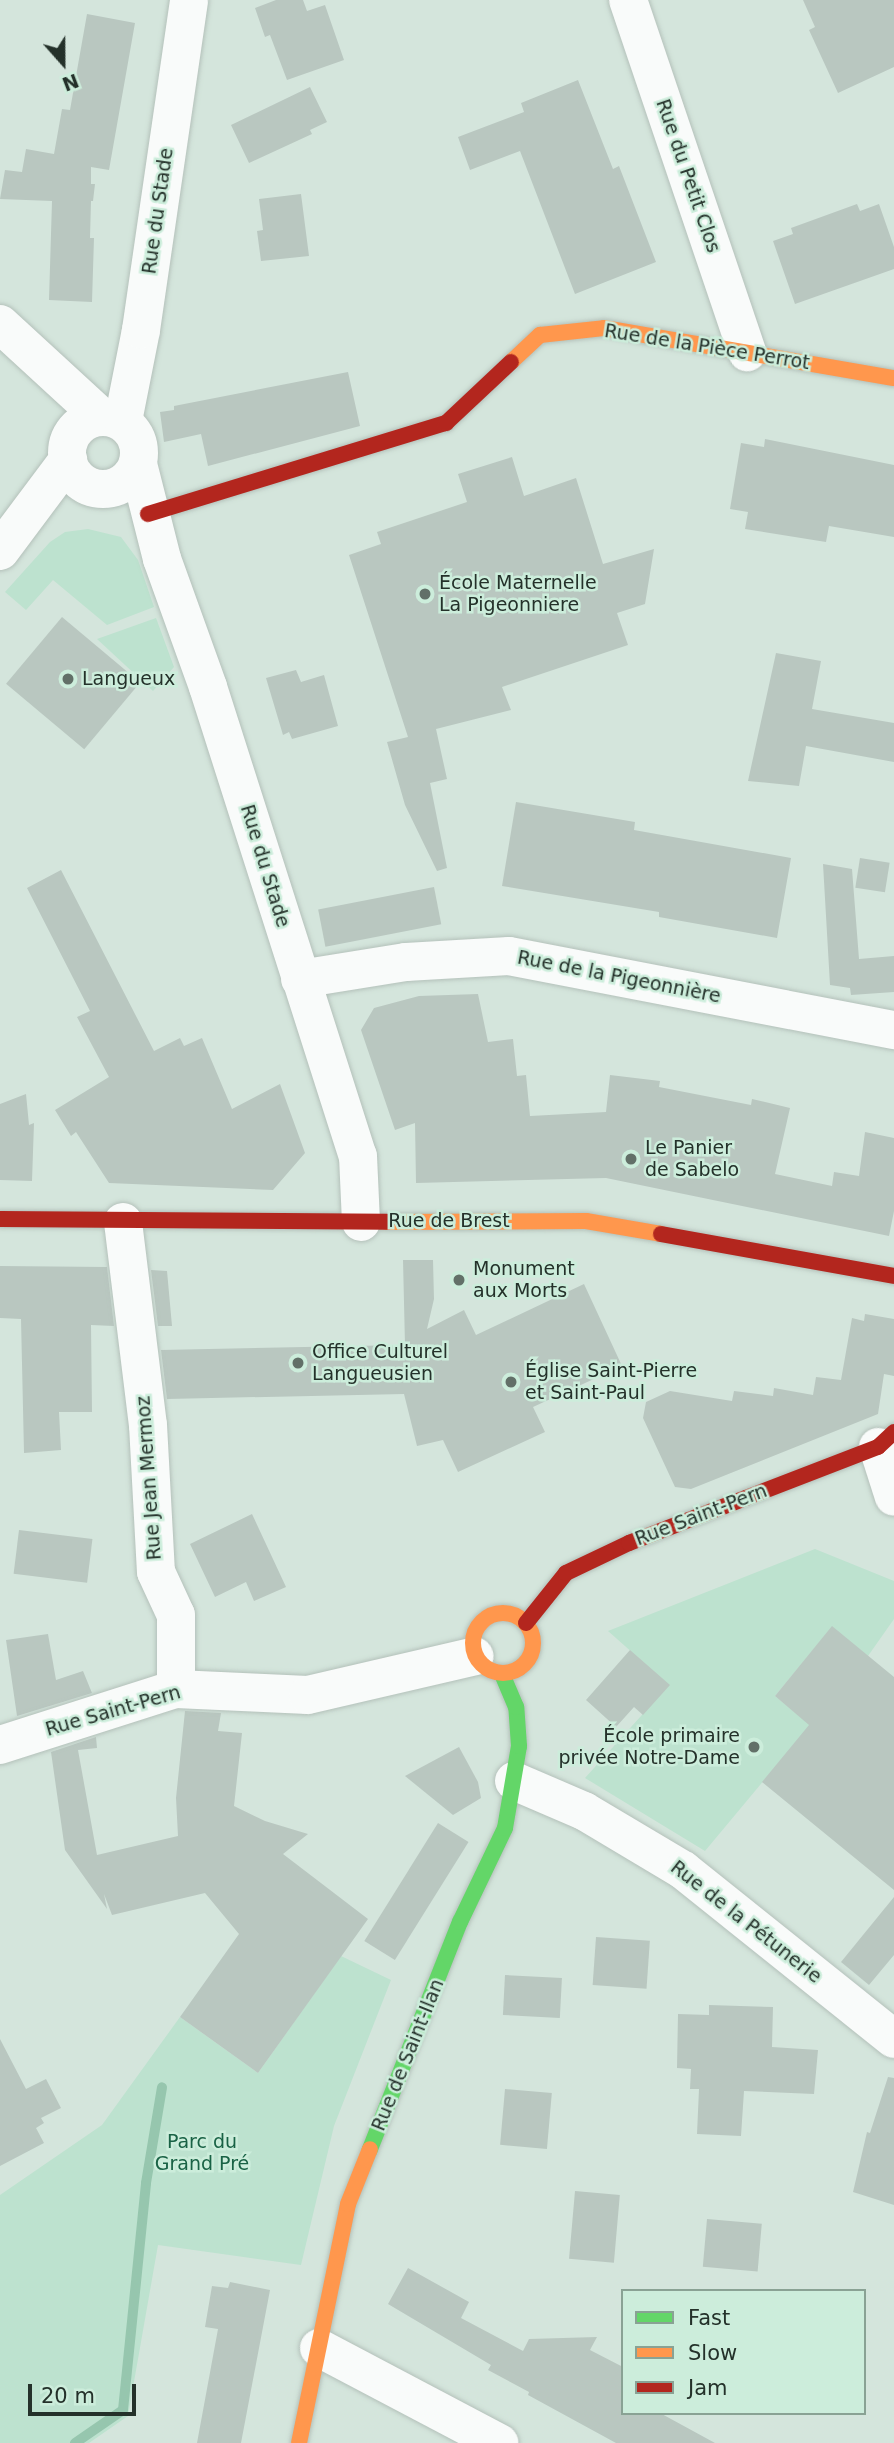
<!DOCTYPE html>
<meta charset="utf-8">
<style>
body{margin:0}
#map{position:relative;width:894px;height:2443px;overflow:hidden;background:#d4e5dc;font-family:"DejaVu Sans",sans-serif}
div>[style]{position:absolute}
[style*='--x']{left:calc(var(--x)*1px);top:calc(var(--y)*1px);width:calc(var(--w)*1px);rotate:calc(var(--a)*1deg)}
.green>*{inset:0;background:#bde2cf}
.stream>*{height:10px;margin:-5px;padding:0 5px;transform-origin:5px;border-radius:5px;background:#96c6ae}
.building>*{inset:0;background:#b9c7c0;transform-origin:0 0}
.roads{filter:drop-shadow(0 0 2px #b4c1ba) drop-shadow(0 0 2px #b4c1ba)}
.street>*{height:38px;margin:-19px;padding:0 19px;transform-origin:19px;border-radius:19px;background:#f9fbfa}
.street>.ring{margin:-19px;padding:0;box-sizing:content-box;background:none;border:38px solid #f9fbfa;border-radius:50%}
.fast>*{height:16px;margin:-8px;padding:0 8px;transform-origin:8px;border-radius:8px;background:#63d668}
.slow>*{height:16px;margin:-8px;padding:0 8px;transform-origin:8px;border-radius:8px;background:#ff974d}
.slow>.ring{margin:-8px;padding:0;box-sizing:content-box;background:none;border:16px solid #ff974d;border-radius:50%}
.jam>*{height:16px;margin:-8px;padding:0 8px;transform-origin:8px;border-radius:8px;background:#b3261e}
.dots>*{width:19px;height:19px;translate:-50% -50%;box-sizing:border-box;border:4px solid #cceddb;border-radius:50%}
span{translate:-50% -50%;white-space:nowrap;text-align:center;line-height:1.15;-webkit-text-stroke:5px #cceddb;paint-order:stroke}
.street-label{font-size:19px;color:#24312a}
.poi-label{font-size:19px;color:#24312a}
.left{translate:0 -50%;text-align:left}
.right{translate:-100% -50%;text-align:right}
.park-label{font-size:19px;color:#196245}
.legend{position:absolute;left:621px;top:2289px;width:245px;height:126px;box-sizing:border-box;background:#cceddb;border:2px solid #89a294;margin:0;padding:9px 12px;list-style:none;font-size:21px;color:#24312a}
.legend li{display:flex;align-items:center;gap:14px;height:35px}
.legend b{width:35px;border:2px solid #89a294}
.north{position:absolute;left:28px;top:28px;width:70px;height:70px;-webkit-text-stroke:5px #cceddb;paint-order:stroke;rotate:159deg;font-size:19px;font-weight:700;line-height:28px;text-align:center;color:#24312a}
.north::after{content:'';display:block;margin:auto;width:24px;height:32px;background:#24312a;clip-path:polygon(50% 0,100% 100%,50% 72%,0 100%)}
.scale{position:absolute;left:28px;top:2384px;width:108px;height:32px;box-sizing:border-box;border:4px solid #24312a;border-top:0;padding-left:9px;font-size:21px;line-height:24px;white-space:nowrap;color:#24312a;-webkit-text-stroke:5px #cceddb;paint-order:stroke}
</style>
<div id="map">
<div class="green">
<i style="clip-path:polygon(88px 529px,121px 537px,138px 560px,154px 607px,107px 625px,53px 580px,26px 610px,5px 592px,50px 542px,65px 532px)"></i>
<i style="clip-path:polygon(156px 618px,174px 667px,153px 691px,97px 639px)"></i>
<i style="clip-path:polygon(815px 1549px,894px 1581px,894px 1619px,868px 1656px,832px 1627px,775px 1696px,810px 1725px,705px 1851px,585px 1778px,669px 1685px,608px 1631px)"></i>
<i style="clip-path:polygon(341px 1956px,391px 1980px,334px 2126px,301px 2265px,158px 2245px,128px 2416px,89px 2443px,0 2443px,0 2195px,102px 2125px,180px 2017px,258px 2073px)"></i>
</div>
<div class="stream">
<i style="--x:75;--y:2443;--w:58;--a:-34.5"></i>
<i style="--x:123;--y:2410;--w:228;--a:-84.2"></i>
<i style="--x:146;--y:2183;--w:97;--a:-80.5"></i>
</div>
<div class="building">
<i style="clip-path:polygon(276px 0,303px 0,307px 11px,325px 5px,344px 60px,287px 80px,270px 35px,265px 37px,255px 8px)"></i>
<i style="clip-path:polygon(803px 0,894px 0,894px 67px,838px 93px,809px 30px,815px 27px)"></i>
<i style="clip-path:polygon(87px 14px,135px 23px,109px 170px,91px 167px,91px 184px,95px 184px,93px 201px,91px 201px,90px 238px,94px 238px,92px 302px,49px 300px,52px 201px,0 199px,5px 170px,22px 172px,26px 149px,54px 154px,62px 109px,70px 110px)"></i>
<i style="clip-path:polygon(578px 80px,613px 169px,619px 166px,656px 262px,575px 294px,520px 151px,470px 170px,458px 137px,524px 112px,521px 103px)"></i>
<i style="clip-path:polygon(310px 87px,327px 122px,310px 130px,312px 134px,249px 163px,231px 125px)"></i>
<i style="clip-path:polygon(301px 194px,309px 256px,261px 261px,257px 231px,263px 230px,259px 199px)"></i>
<i style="clip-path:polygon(857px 204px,860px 211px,879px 204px,894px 247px,894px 269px,795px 304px,773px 241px,793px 234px,791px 228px)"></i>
<i style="clip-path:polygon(348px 372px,360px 426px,208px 466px,201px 434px,164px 442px,160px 412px,174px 410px,174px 406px)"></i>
<i style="clip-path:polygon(765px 439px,894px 465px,894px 537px,829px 526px,826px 542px,745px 529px,748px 512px,730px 509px,741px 443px,764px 447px)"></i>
<i style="clip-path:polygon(512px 457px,524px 496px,576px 478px,603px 564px,654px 549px,645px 604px,617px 613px,628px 645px,502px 687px,511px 710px,436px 729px,447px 779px,430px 783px,447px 868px,437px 871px,405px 805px,387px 742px,408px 737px,349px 555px,381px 544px,377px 532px,467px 502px,458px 474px)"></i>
<i style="left:62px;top:617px;width:102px;height:87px;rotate:40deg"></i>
<i style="clip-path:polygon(776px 653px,821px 661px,812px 709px,894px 723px,894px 762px,806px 746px,799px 786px,748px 781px)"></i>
<i style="clip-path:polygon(296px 670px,301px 682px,324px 675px,338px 726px,292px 739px,289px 732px,283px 735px,266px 678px)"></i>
<i style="clip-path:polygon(516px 802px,635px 822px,634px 830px,791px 858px,777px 938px,659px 917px,659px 912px,502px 886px)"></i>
<i style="left:860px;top:858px;width:30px;height:30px;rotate:9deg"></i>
<i style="clip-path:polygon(823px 864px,852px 869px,859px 959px,894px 956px,894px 992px,851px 995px,850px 988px,830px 985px)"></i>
<i style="clip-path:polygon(61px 870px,154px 1051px,180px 1038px,184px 1046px,202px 1038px,232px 1109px,280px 1084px,305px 1153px,273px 1190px,109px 1183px,76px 1132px,71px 1136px,55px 1110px,109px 1077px,77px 1017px,90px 1011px,27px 888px)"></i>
<i style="left:434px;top:887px;width:38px;height:118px;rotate:79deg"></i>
<i style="clip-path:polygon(478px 994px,488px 1042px,513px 1039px,517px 1076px,526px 1075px,530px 1116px,606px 1112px,610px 1075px,660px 1081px,659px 1087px,751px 1105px,752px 1099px,790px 1108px,775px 1174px,832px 1186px,834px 1172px,859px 1176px,865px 1132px,894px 1138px,894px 1211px,889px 1236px,606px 1178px,416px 1183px,415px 1123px,395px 1130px,361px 1030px,374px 1008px,419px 996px)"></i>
<i style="clip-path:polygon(26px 1094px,29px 1125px,34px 1123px,32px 1181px,0 1180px,0 1104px)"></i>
<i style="clip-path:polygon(403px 1260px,433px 1260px,434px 1299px,427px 1329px,464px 1310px,476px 1335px,584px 1284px,622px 1366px,533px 1407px,545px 1432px,458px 1472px,443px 1440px,417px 1446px,404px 1394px,167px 1399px,161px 1350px,405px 1345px)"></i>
<i style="clip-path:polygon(0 1266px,107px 1267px,114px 1326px,91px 1325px,92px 1412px,59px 1412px,61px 1450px,24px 1453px,21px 1319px,0 1318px)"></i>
<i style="clip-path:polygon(151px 1270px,167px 1271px,172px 1326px,158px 1326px)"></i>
<i style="clip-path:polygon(865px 1314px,894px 1319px,894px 1376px,884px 1374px,878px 1414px,691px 1489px,675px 1487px,643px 1418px,646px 1402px,670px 1391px,732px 1401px,734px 1391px,773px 1396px,774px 1388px,813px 1395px,816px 1377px,841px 1380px,852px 1318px,864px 1321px)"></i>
<i style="clip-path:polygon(252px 1514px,286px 1587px,254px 1601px,246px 1582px,215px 1597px,190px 1544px)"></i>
<i style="left:19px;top:1530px;width:74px;height:44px;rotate:7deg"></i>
<i style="clip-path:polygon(832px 1626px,894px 1677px,894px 1890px,762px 1782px,809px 1725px,775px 1696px)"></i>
<i style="clip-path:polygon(48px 1634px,56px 1680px,83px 1671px,92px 1693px,17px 1716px,6px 1640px)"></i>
<i style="clip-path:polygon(630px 1650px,670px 1685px,643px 1715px,634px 1707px,616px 1727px,586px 1700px)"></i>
<i style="clip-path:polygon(185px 1711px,221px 1713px,218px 1731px,242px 1733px,234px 1806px,265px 1821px,308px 1834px,283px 1854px,368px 1919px,258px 2073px,180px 2017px,239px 1934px,205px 1893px,112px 1915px,104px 1894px,107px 1909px,65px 1850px,51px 1752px,96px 1737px,97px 1748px,78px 1750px,97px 1855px,178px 1836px,176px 1798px)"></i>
<i style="clip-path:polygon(459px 1747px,478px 1782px,481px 1798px,453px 1815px,405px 1776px)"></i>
<i style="left:438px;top:1823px;width:36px;height:139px;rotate:32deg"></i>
<i style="clip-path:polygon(894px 1897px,894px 1955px,869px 1985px,841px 1962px)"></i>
<i style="left:596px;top:1937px;width:54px;height:48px;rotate:4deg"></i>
<i style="left:505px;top:1975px;width:57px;height:40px;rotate:3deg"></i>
<i style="clip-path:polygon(709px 2005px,773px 2007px,772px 2047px,818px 2050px,814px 2094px,744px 2091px,741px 2136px,697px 2134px,699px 2089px,690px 2089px,691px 2069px,677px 2068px,678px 2014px,709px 2015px)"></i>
<i style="clip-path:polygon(0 2039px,26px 2089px,46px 2079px,61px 2108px,41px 2118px,44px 2123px,36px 2128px,44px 2143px,0 2166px)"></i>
<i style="clip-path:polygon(888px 2077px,894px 2078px,894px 2205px,853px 2192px,867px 2132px,870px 2133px)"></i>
<i style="left:505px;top:2089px;width:47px;height:56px;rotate:5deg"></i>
<i style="left:575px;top:2191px;width:45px;height:68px;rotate:5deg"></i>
<i style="left:707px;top:2219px;width:55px;height:48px;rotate:5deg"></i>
<i style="clip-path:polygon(408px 2268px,469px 2302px,461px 2318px,523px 2351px,529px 2339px,597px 2337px,590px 2350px,623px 2367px,623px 2413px,660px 2413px,715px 2443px,616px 2443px,528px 2395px,529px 2392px,488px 2370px,491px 2365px,388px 2304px)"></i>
<i style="clip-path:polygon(230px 2282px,270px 2290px,241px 2443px,197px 2443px,218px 2329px,205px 2327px,212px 2286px,228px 2288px)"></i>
</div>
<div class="roads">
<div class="street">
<i style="--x:628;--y:0;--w:372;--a:71.3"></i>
<i style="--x:0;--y:324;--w:136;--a:42.6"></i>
<i class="ring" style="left:67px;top:417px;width:34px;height:34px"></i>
<i style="--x:123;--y:421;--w:93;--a:-78.8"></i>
<i style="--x:141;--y:330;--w:333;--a:-81.7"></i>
<i style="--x:138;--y:464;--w:98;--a:75.8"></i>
<i style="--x:162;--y:559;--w:136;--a:70.2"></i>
<i style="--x:208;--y:687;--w:492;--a:72.3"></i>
<i style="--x:358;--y:1156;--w:66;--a:87.4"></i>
<i style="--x:0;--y:551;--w:114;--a:-53.2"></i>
<i style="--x:300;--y:979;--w:107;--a:-9.1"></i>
<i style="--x:406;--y:962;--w:103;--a:-3.3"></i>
<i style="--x:509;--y:956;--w:392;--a:10.9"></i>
<i style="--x:123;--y:1222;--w:205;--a:83"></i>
<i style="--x:148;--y:1425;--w:147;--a:86.9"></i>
<i style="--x:156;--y:1572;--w:47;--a:65.1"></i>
<i style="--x:176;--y:1615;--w:74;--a:90"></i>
<i style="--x:878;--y:1447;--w:52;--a:72.3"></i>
<i style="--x:0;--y:1745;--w:185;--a:-17.7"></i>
<i style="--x:176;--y:1689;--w:132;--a:2.6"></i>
<i style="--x:308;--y:1695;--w:171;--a:-13.1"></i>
<i style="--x:514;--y:1781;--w:76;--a:23.2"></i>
<i style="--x:584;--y:1811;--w:115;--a:30.8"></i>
<i style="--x:683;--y:1870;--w:270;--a:38.7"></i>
<i style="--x:319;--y:2348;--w:204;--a:27.8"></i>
</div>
<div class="fast">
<i style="--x:370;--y:2149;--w:244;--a:-68.4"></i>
<i style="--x:460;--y:1922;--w:104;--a:-64.4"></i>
<i style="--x:505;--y:1828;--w:83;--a:-80.3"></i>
<i style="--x:519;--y:1746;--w:39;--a:-94"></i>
<i style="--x:516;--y:1707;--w:36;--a:-113"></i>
</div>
<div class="slow">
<i style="--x:511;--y:362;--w:40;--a:-43"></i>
<i style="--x:540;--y:335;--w:64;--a:-6.2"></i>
<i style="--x:604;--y:328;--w:294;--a:9.8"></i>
<i style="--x:387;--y:1222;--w:199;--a:-0.3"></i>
<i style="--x:586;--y:1221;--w:76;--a:9.8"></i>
<i class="ring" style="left:473px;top:1613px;width:44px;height:44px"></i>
<i style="--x:299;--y:2443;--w:244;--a:-78.4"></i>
<i style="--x:348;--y:2204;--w:59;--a:-68.2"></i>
</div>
<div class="jam">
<i style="--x:148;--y:514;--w:312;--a:-17"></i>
<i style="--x:446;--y:423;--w:89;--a:-43.2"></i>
<i style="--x:0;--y:1219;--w:387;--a:0.4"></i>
<i style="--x:661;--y:1234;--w:237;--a:10.2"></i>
<i style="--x:526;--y:1623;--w:64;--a:-51.3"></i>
<i style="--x:566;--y:1573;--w:70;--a:-25.5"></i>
<i style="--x:629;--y:1543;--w:267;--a:-21.1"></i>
<i style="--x:878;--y:1447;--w:22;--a:-43"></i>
</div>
</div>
<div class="dots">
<i style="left:425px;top:594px;background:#627068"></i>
<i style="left:68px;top:679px;background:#627068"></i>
<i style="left:631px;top:1159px;background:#627068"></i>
<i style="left:459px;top:1280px;background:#627068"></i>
<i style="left:298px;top:1363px;background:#627068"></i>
<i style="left:511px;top:1382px;background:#627068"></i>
<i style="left:754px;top:1747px;background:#627068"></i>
</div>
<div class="street-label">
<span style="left:688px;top:176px;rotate:71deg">Rue du Petit Clos</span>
<span style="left:158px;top:211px;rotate:-82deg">Rue du Stade</span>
<span style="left:707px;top:347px;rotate:9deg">Rue de la Pièce Perrot</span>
<span style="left:265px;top:866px;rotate:73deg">Rue du Stade</span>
<span style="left:619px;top:977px;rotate:11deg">Rue de la Pigeonnière</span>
<span style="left:449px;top:1221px">Rue de Brest</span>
<span style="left:149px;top:1478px;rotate:-94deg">Rue Jean Mermoz</span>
<span style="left:701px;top:1515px;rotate:-21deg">Rue Saint-Pern</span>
<span style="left:113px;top:1711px;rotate:-16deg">Rue Saint-Pern</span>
<span style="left:746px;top:1922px;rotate:38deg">Rue de la Pétunerie</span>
<span style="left:408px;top:2055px;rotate:-68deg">Rue de Saint-Ilan</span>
</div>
<div class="poi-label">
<span class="left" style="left:439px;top:594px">École Maternelle<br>La Pigeonniere</span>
<span class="left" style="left:82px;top:679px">Langueux</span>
<span class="left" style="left:645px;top:1159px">Le Panier<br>de Sabelo</span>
<span class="left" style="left:473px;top:1280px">Monument<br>aux Morts</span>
<span class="left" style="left:312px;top:1363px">Office Culturel<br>Langueusien</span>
<span class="left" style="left:525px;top:1382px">Église Saint-Pierre<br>et Saint-Paul</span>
<span class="right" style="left:740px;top:1747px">École primaire<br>privée Notre-Dame</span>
</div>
<div class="park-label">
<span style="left:202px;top:2153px">Parc du<br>Grand Pré</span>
</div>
<ul class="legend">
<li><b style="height:9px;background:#63d668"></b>Fast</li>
<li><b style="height:9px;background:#ff974d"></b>Slow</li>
<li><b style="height:9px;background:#b3261e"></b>Jam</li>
</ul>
<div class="north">N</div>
<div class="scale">20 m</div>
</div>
